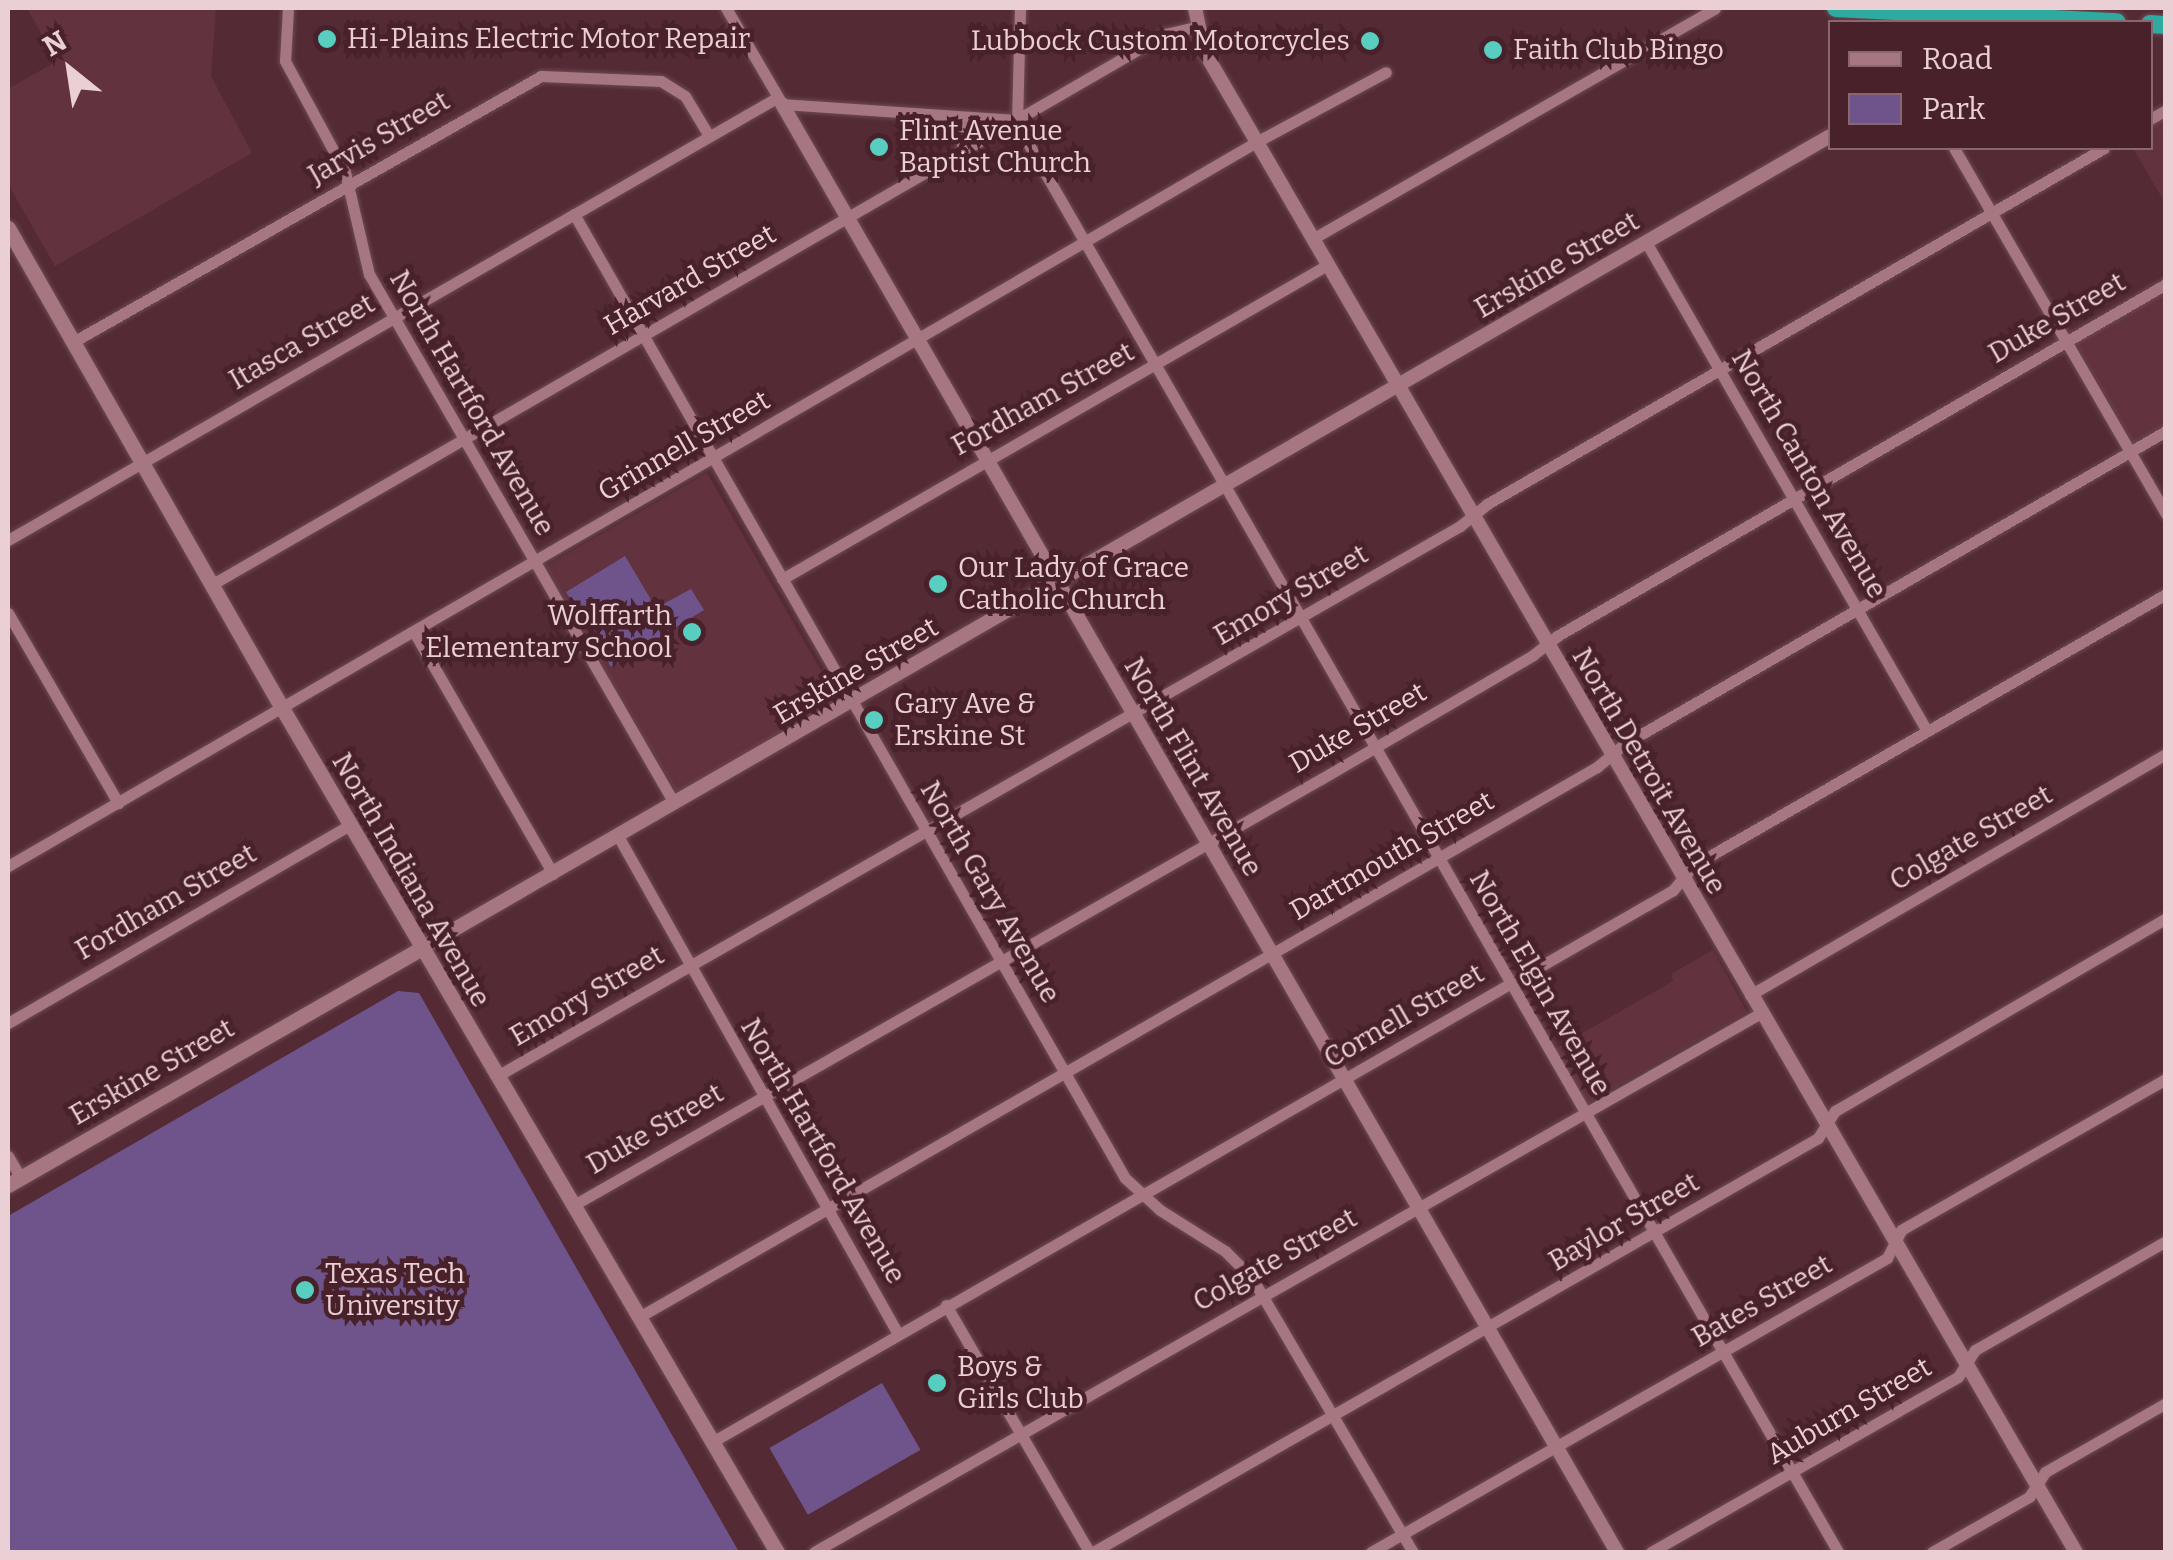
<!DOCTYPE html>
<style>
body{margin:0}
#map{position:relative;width:2173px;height:1560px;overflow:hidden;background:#542b35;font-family:Bitter,serif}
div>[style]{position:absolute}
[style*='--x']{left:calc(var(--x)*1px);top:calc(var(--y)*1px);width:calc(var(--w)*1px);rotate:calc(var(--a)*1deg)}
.built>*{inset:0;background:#62323e;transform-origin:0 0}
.green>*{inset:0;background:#6e548a;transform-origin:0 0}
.roads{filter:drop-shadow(0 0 2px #6d4b54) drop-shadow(0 0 2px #6d4b54)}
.minor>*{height:11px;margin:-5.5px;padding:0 5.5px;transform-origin:5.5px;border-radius:5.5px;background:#a77781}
.tertiary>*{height:14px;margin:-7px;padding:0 7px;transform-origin:7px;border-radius:7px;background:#a77781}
.secondary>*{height:15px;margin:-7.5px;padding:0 7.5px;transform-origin:7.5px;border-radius:7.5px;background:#a77781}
.trunk>*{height:18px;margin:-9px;padding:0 9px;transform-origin:9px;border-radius:9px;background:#2faaa0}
.dots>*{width:28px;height:28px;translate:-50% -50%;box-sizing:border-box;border:5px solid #49212b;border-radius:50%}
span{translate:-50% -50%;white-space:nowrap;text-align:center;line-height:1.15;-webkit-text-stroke:9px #49212b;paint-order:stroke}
.poi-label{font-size:28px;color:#eacfd4}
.left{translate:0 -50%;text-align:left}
.right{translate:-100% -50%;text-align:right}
.street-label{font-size:28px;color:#eacfd4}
.frame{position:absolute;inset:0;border:10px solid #eacfd4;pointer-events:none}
.legend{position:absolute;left:1828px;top:20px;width:325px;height:130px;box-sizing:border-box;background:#49212b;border:2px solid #89676f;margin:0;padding:12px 18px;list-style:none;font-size:30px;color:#eacfd4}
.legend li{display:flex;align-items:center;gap:20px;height:50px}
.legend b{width:50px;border:2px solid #89676f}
.north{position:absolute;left:20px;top:20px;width:100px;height:100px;-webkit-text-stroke:8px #49212b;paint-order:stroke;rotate:330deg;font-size:28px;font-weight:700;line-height:40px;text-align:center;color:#eacfd4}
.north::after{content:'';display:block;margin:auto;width:35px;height:45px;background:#eacfd4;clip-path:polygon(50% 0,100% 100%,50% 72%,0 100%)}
</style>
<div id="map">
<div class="built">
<i style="clip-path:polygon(27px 8px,216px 8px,211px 76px,252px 153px,55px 266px,8px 184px,8px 89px,57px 61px)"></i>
<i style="clip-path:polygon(2165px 116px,2165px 203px,2133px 148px,2150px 148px,2151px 126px)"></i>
<i style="clip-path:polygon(2165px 291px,2165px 424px,2133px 443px,2076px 343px)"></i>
<i style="left:707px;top:473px;width:261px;height:186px;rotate:60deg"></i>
<i style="clip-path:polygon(1713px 950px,1747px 1012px,1585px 1104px,1553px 1050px,1673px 981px,1671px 974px)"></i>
</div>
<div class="green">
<i style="clip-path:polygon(625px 556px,656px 608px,691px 589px,704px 610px,611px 667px,566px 592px)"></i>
<i style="clip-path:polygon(398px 991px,419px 993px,739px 1552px,8px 1552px,8px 1216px)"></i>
<i style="left:882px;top:1383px;width:77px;height:130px;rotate:60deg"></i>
</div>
<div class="roads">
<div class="minor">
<i style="--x:288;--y:8;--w:53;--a:93.2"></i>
<i style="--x:285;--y:61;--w:126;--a:61.6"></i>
<i style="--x:345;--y:172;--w:105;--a:76.8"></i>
<i style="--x:369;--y:274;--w:611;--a:60.03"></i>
<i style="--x:726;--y:8;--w:111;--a:59.7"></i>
<i style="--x:782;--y:104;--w:236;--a:3.9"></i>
<i style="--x:1020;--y:8;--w:116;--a:91.5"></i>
<i style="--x:1017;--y:124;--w:1647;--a:60.1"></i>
<i style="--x:954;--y:116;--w:17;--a:50"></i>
<i style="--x:965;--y:129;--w:22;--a:100"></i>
<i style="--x:2150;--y:119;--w:18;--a:-29"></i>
<i style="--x:1954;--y:148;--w:423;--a:59.9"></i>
<i style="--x:574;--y:214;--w:1110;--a:60.25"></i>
<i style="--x:1125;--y:1178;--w:47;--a:42.4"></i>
<i style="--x:1160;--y:1210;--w:77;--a:32.2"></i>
<i style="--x:1225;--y:1251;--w:38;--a:45"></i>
<i style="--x:1252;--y:1278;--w:318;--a:59.6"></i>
<i style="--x:1314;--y:238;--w:462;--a:-29.8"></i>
<i style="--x:1646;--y:242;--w:564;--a:60.12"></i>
<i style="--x:73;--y:342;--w:538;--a:-29.61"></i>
<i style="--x:541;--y:76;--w:120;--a:2.4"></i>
<i style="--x:661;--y:81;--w:28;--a:32"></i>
<i style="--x:685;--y:96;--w:47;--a:59"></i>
<i style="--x:8;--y:540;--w:888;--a:-29.91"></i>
<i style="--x:782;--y:579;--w:631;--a:-29.94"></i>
<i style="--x:211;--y:585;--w:1102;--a:-30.01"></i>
<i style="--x:1165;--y:34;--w:32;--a:-13"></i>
<i style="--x:8;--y:613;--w:220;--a:59.9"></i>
<i style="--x:414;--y:632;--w:279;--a:60.1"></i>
<i style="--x:618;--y:836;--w:571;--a:60.65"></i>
<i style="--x:8;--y:866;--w:1445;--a:-30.11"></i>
<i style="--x:1258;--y:141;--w:145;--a:-28.3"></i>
<i style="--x:1750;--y:995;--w:481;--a:-30.1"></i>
<i style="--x:8;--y:1023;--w:395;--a:-30.1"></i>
<i style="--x:497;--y:1076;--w:1109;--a:-29.73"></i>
<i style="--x:1460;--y:526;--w:35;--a:-39"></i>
<i style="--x:1487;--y:504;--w:712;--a:-29.98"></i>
<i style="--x:8;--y:1156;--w:24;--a:60"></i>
<i style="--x:572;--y:1206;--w:862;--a:-29.69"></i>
<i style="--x:1321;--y:779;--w:246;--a:-30.3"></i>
<i style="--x:1533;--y:655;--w:31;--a:-38"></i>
<i style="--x:1557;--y:636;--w:703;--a:-30.03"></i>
<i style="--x:946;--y:1305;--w:285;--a:59.9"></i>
<i style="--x:639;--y:1317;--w:1105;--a:-29.86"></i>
<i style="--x:1597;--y:767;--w:38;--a:-40"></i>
<i style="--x:1626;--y:743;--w:624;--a:-30.02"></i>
<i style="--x:712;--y:1442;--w:1108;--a:-29.87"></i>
<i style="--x:1673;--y:890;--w:33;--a:-50"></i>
<i style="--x:1694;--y:865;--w:544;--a:-29.86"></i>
<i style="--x:814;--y:1552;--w:1090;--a:-29.65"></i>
<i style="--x:1093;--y:1552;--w:835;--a:-29.73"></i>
<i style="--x:1818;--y:1138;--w:32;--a:-58"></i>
<i style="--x:1835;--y:1111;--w:383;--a:-30.2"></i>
<i style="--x:1371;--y:1552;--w:594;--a:-29.67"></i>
<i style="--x:1887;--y:1258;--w:31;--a:-63"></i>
<i style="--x:1901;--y:1230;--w:305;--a:-29.7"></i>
<i style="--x:1651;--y:1552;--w:353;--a:-29.7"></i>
<i style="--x:1958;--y:1377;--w:32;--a:-58"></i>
<i style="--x:1975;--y:1350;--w:220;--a:-29.7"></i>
<i style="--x:1932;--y:1552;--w:112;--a:-29.6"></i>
<i style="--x:2029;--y:1497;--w:30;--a:-57"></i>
<i style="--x:2045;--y:1472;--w:139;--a:-29.7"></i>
</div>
<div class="tertiary">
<i style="--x:1195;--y:8;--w:44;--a:78.2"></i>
<i style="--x:1204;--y:51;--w:1736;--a:59.85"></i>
<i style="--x:782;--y:104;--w:1672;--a:60.03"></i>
<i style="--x:422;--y:948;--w:1625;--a:-29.97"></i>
</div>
<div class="secondary">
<i style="--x:8;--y:228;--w:553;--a:60.28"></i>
<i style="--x:282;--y:708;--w:978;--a:59.61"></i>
<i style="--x:8;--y:1185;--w:477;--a:-29.8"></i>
</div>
<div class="trunk">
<i style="--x:1836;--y:8;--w:281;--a:2.9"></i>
<i style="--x:2150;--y:24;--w:16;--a:4"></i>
</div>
</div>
<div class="dots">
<i style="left:327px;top:39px;background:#58cec0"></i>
<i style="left:1370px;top:41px;background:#58cec0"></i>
<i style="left:1493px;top:50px;background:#58cec0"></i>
<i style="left:879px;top:147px;background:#58cec0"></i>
<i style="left:938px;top:584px;background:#58cec0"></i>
<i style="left:692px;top:632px;background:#58cec0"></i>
<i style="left:874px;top:720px;background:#58cec0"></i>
<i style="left:305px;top:1290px;background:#58cec0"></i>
<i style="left:937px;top:1383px;background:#58cec0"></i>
</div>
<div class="poi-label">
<span class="left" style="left:347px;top:39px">Hi-Plains Electric Motor Repair</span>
<span class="right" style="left:1350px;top:41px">Lubbock Custom Motorcycles</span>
<span class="left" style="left:1513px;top:50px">Faith Club Bingo</span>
<span class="left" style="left:899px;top:147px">Flint Avenue<br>Baptist Church</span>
<span class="left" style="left:958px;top:584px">Our Lady of Grace<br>Catholic Church</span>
<span class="right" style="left:672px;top:632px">Wolffarth<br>Elementary School</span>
<span class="left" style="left:894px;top:720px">Gary Ave &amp;<br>Erskine St</span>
<span class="left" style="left:325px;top:1290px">Texas Tech<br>University</span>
<span class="left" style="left:957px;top:1383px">Boys &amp;<br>Girls Club</span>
</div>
<div class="street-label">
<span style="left:379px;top:138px;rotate:-30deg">Jarvis Street</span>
<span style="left:1557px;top:265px;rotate:-30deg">Erskine Street</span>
<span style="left:690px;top:280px;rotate:-30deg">Harvard Street</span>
<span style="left:2057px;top:318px;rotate:-30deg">Duke Street</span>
<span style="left:302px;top:342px;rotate:-30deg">Itasca Street</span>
<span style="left:1043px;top:399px;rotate:-29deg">Fordham Street</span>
<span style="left:472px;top:403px;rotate:60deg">North Hartford Avenue</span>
<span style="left:684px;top:446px;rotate:-30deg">Grinnell Street</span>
<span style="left:1809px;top:474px;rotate:60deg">North Canton Avenue</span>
<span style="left:1291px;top:595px;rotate:-30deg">Emory Street</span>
<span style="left:856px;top:671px;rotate:-30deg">Erskine Street</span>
<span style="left:1358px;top:728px;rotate:-30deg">Duke Street</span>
<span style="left:1193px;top:767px;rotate:60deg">North Flint Avenue</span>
<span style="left:1649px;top:771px;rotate:60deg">North Detroit Avenue</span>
<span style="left:1971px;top:838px;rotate:-30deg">Colgate Street</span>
<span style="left:1392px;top:856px;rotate:-30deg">Dartmouth Street</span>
<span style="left:411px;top:880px;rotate:60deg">North Indiana Avenue</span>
<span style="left:990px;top:892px;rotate:60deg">North Gary Avenue</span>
<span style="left:166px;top:902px;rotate:-30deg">Fordham Street</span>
<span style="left:1540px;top:983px;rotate:60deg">North Elgin Avenue</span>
<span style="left:587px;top:996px;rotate:-30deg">Emory Street</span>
<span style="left:1404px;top:1016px;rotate:-30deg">Cornell Street</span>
<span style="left:152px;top:1072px;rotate:-30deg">Erskine Street</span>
<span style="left:655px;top:1129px;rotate:-30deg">Duke Street</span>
<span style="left:823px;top:1151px;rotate:60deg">North Hartford Avenue</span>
<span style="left:1624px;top:1222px;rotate:-30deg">Baylor Street</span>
<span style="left:1275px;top:1260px;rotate:-29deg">Colgate Street</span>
<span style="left:1762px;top:1301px;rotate:-30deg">Bates Street</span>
<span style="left:1849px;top:1411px;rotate:-30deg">Auburn Street</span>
</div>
<div class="frame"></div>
<ul class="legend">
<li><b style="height:12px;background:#a77781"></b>Road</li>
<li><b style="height:28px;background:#6e548a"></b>Park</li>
</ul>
<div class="north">N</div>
</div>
